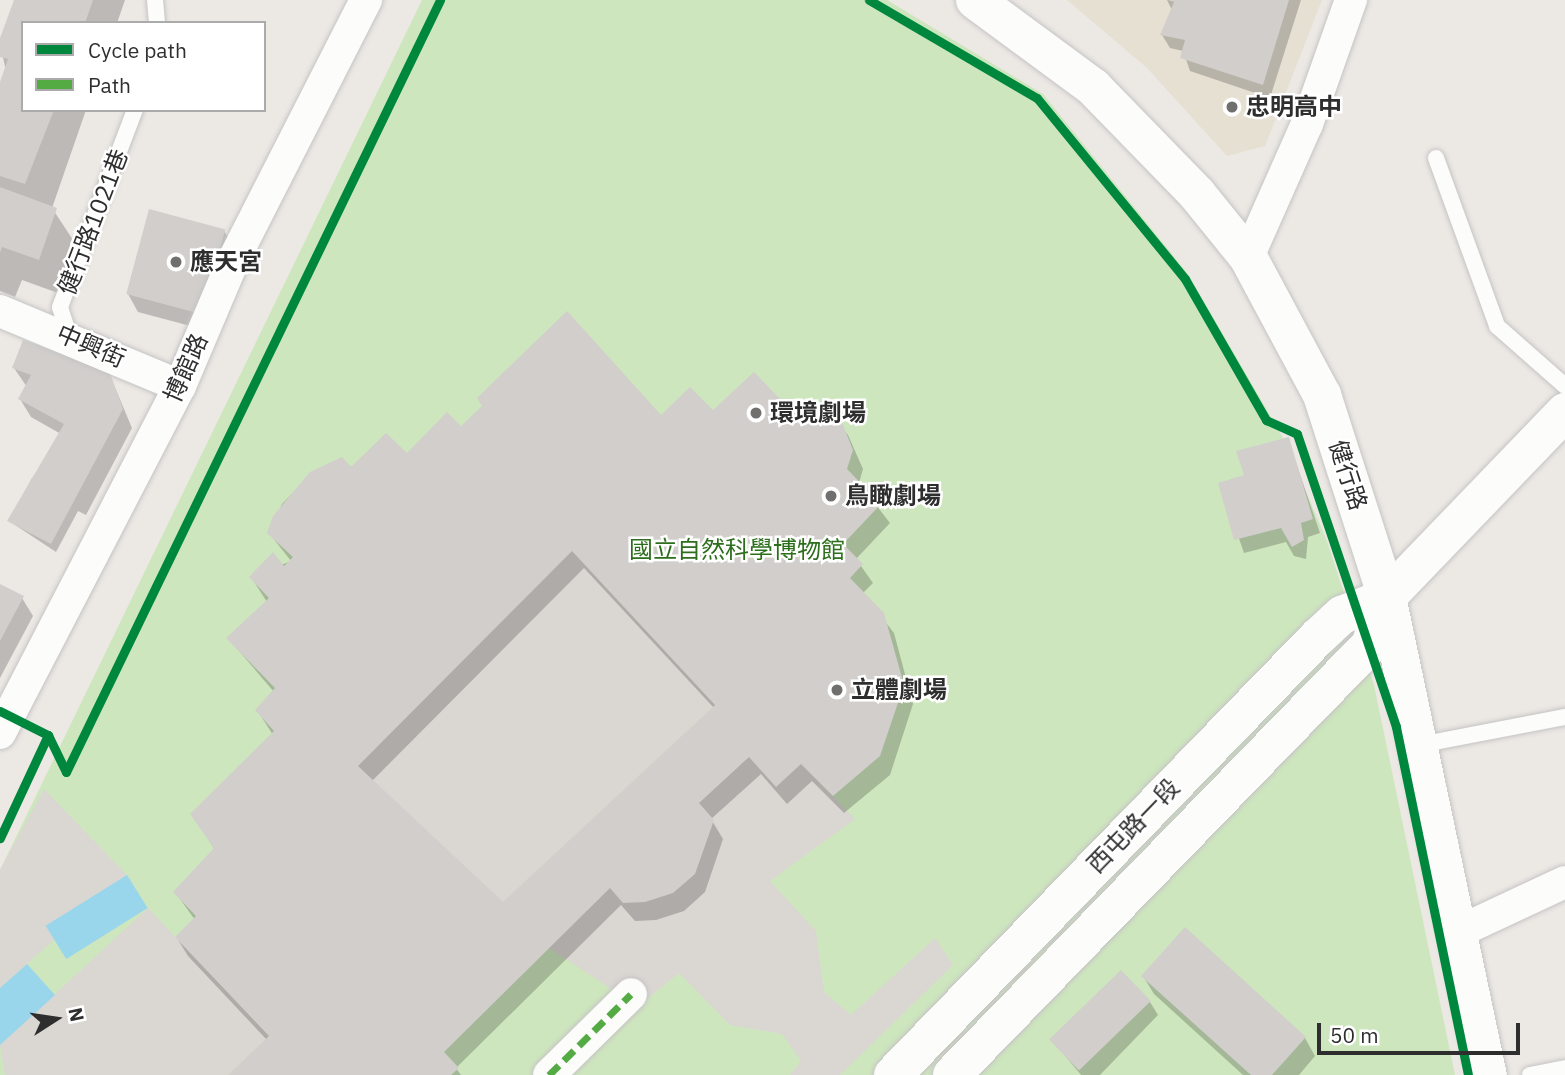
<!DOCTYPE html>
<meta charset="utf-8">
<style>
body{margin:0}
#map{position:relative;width:1565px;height:1075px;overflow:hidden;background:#ece8e4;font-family:"IBM Plex Sans","Noto Sans TC",sans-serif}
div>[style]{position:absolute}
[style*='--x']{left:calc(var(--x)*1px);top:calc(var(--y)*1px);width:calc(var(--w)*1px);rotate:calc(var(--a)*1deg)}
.education>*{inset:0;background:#e6e0d3}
.green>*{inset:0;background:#cee6be}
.plaza>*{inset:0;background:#dad6d2;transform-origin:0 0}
.water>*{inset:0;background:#99d6ec;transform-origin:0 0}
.shadow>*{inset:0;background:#0003}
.building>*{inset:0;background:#d1cecb;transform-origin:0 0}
.roads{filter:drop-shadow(0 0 2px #c5c4c5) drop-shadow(0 0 2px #c5c4c5)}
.lane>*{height:16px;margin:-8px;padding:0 8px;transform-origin:8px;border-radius:8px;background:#fcfcfb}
.street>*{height:32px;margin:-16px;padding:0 16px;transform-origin:16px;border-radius:16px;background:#fcfcfb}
.secondary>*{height:38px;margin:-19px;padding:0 19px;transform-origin:19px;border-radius:19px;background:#fcfcfb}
.quiet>*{height:7px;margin-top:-3.5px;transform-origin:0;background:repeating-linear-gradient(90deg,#54ab44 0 14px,transparent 0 21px)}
.cycleway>*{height:9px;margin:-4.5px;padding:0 4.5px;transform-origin:4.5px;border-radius:4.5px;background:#00873e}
.dots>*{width:19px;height:19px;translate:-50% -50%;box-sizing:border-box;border:4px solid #fff;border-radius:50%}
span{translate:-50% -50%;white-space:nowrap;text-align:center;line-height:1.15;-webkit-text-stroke:5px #fff;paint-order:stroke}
.poi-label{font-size:24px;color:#2e2e2e;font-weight:700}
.left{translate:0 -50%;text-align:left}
.street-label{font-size:24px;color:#2e2e2e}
.park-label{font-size:24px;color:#2c6e1b}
.legend{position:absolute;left:21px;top:21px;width:245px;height:91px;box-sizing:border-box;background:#fff;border:2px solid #ababab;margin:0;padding:9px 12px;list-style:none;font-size:21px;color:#2e2e2e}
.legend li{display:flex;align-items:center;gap:14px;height:35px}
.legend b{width:35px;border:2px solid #ababab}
.north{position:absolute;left:21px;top:984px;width:70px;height:70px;-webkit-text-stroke:5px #fff;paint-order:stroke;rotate:78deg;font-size:19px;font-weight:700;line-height:28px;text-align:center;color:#2e2e2e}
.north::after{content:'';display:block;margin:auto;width:24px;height:32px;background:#2e2e2e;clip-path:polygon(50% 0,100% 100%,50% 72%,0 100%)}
.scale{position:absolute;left:1317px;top:1023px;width:203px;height:32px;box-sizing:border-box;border:4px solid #2e2e2e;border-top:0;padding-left:9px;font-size:21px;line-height:24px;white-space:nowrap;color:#2e2e2e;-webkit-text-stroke:5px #fff;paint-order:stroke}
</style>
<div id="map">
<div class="education">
<i style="clip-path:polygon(1067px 0,1322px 0,1265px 146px,1227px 156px,1147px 68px)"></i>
</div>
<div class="green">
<i style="clip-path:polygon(422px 0,887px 0,1043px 94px,1188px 274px,1282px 436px,1327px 541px,1374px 685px,1455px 1075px,0 1075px,0 870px)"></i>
</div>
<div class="plaza">
<i style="left:572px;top:551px;width:210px;height:303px;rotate:47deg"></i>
<i style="clip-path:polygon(749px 757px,776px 787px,801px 764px,855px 819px,770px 881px,816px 931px,824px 992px,851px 1015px,935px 938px,953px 965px,840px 1075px,790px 1075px,801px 1061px,782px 1034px,730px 1025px,679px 973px,648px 998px,613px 990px,549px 948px,610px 888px,623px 903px,645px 902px,673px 893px,695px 874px,714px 820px,699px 803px)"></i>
<i style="clip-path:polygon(44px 789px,127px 875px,0 988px,0 870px)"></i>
<i style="clip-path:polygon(148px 908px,269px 1036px,228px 1075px,5px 1075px,0 1045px)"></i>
</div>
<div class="water">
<i style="left:127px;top:875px;width:39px;height:96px;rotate:58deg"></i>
<i style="clip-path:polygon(27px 964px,55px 995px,0 1045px,0 988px)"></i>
</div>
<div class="shadow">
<i style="clip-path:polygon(16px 0,125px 0,117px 23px,23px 23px,23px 110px,86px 110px,52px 208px,75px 243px,58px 293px,22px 280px,15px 297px,0 291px,0 88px,6px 71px,0 44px)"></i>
<i style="clip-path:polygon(1167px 0,1301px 0,1270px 98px,1190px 71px,1183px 51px,1170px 48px,1162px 35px,1172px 10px)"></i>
<i style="clip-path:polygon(224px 231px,235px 249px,213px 332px,138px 312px,128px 294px)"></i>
<i style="clip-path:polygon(14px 368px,108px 371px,132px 428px,86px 515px,78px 511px,56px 552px,9px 521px,32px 478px,41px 483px,61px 434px,31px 417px,20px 399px,27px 387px)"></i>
<i style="clip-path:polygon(evenodd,813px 404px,828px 410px,848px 435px,863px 469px,859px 483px,890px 523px,856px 559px,873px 583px,863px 593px,894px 633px,913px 704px,890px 775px,844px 813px,812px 781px,787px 804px,761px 774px,711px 819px,723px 839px,705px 892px,684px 911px,656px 920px,635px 921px,621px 905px,456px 1068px,461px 1075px,231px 1075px,267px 1040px,188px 956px,177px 938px,195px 920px,175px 892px,215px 850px,192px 814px,273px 735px,257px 710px,274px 692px,228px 638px,267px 602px,251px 577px,291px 561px,269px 533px,282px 504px,311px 474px,407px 456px,461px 429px,813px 404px,584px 568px,714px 708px,503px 905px,372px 781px,584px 568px)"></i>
<i style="clip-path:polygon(1288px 439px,1320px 533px,1308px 537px,1306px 559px,1294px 556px,1286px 542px,1244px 553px,1220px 484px,1246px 477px)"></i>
<i style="clip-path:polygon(0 586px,22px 598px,33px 616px,0 678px)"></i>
<i style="clip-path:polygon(1143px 976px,1305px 1038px,1315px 1056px,1299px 1075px,1243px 1075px,1154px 994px)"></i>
<i style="clip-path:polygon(1150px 1002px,1158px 1015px,1100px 1075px,1081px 1075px,1053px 1041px)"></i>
</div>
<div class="building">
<i style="clip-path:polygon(14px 0,93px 0,85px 23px,23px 23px,23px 110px,54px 110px,25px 184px,0 176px,0 82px,8px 59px,0 57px,0 38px)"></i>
<i style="clip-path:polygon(1168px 0,1289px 0,1263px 85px,1180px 58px,1185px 40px,1160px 35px,1174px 2px)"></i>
<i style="clip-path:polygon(0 187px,57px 208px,39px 260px,2px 247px,0 253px)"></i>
<i style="left:149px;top:209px;width:79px;height:88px;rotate:15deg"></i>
<i style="clip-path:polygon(evenodd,567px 311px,661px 415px,690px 387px,713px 410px,754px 372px,789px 408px,813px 403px,841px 420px,853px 450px,847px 469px,881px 504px,843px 544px,863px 564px,850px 578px,884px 613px,904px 685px,880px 756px,833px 796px,801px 764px,776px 787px,749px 757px,699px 803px,714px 820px,695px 874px,673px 893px,645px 902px,623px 903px,610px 888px,444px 1052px,459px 1068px,451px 1075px,228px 1075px,269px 1036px,175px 937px,196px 916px,173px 892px,214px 848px,190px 814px,274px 731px,255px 710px,275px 688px,226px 638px,269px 598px,249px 577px,273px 552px,284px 566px,293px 557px,267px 533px,273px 516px,310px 472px,342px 457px,351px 467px,386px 433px,407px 453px,447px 412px,461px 426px,482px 406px,477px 398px,567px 311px,572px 551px,715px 705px,503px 902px,358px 766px,572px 551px)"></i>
<i style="clip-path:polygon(23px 340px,109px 370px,123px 409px,51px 544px,7px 521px,64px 424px,18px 399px,31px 375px,12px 368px)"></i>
<i style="clip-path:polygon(1289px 437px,1313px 519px,1301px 523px,1304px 540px,1292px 547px,1281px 528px,1234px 540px,1218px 483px,1244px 475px,1236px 451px)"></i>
<i style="clip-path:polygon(0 584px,24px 596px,0 641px)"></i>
<i style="clip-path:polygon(1185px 927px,1306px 1037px,1272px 1075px,1251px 1075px,1141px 976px)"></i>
<i style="left:1121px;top:970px;width:43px;height:100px;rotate:46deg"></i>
</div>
<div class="roads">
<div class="lane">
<i style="--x:155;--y:0;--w:23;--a:85"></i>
<i style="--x:1436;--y:158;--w:179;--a:70"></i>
<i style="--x:1497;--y:326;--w:91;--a:41.4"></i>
<i style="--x:69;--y:335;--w:29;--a:-108"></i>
<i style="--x:60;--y:307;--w:211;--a:-69.2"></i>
<i style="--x:1419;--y:745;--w:149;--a:-10.9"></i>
<i style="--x:1530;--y:1075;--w:36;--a:-11"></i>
</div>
<div class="street">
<i style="--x:1248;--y:257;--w:145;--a:-66.1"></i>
<i style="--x:1307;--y:124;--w:132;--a:-70.5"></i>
<i style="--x:0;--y:311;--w:195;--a:22.6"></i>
<i style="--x:0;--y:733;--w:391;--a:-62.6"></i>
<i style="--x:180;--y:386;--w:138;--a:-67"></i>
<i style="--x:234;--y:259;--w:291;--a:-63"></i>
<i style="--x:1458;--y:932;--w:118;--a:-25"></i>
<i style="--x:549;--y:1075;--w:115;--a:-44.6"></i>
</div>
<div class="secondary">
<i style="--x:975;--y:0;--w:147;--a:36.4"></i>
<i style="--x:1093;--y:87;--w:149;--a:45.8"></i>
<i style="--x:1197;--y:194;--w:81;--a:51"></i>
<i style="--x:1248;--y:257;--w:157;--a:61.8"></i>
<i style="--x:1322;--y:395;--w:212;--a:72.2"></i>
<i style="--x:1387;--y:597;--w:489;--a:78.1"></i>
<i style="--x:893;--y:1075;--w:609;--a:-45.87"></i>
<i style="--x:1317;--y:638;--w:34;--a:-43"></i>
<i style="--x:1342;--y:615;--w:48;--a:-21.8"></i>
<i style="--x:952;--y:1075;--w:600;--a:-45.81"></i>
<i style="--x:1370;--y:645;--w:51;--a:-70.5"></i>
<i style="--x:1387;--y:597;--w:257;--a:-46.1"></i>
</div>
</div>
<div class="quiet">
<i style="--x:549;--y:1075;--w:115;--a:-44.6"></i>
</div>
<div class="cycleway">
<i style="--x:869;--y:0;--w:194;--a:30.3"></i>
<i style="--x:1037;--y:98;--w:234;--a:50.7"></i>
<i style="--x:1185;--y:279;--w:163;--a:60.1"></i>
<i style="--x:1266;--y:420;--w:34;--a:24"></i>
<i style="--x:1297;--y:434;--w:309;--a:71.3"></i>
<i style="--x:1396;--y:727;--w:355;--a:78.3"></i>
<i style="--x:0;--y:711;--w:54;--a:26.6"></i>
<i style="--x:48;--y:735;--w:114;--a:115"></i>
<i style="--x:48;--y:735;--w:41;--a:64.1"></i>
<i style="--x:66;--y:772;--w:858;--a:-64.15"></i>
</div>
<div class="dots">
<i style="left:1232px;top:107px;background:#706f6e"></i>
<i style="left:176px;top:262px;background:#706f6e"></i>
<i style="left:756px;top:413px;background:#706f6e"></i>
<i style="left:831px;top:496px;background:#706f6e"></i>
<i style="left:837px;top:690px;background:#706f6e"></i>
</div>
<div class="poi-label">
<span class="left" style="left:1246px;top:107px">忠明高中</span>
<span class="left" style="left:190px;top:262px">應天宮</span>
<span class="left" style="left:770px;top:413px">環境劇場</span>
<span class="left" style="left:845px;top:496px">鳥瞰劇場</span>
<span class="left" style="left:851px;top:690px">立體劇場</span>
</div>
<div class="street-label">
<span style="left:93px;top:222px;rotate:-69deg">健行路1021巷</span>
<span style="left:91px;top:346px;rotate:23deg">中興街</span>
<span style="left:186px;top:368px;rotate:-66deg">博館路</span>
<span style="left:1348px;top:475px;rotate:72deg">健行路</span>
<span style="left:1133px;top:826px;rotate:-46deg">西屯路一段</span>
</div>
<div class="park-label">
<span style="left:737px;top:550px">國立自然科學博物館</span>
</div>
<ul class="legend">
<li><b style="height:9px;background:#00873e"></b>Cycle path</li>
<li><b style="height:9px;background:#54ab44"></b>Path</li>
</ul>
<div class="north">N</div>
<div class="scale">50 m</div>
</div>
